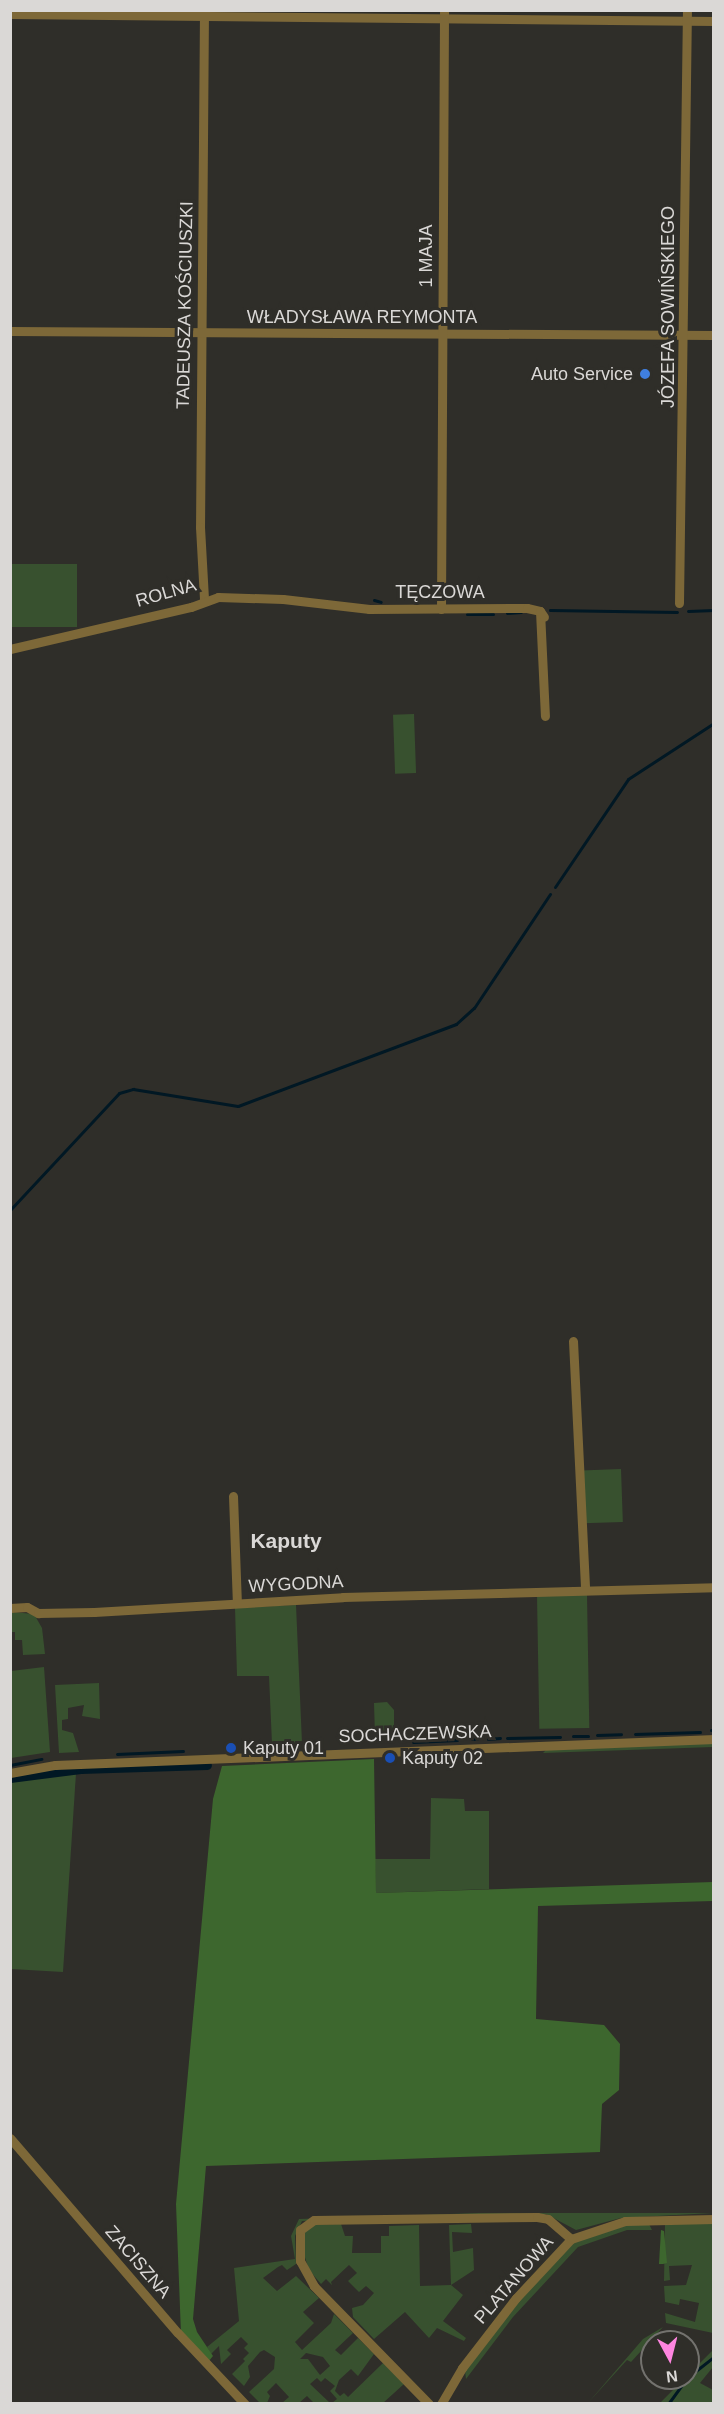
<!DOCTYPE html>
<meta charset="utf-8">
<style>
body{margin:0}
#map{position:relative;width:724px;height:2414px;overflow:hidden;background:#2f2e29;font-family:Helvetica,sans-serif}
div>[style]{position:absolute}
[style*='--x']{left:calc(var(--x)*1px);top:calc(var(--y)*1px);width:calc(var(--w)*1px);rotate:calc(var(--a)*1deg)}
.green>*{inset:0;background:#38512f;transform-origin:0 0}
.forest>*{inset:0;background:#3d672e}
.stream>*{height:3px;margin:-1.5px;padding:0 1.5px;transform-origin:1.5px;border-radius:1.5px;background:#011824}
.canal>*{height:9px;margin:-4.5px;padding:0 4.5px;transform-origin:4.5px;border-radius:4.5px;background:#011824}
.minor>*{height:9px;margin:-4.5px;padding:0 4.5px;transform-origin:4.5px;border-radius:4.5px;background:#7d6838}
.dots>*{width:16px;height:16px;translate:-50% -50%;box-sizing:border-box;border:3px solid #2f2e29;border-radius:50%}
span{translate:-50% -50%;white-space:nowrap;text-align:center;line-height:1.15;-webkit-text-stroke:6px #2f2e29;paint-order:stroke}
.street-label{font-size:18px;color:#dad8d6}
.poi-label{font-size:18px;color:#dad8d6}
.right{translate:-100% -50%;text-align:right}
.left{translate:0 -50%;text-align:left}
.quarter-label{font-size:21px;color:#dad8d6;font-weight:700}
.frame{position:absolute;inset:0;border:12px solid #dad8d6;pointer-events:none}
.north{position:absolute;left:640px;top:2330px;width:60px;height:60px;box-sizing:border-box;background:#2f2e29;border:2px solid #73726e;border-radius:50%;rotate:173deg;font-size:16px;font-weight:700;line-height:24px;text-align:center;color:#dad8d6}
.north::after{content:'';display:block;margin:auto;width:21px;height:27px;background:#fe85e0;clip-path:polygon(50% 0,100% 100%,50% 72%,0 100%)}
</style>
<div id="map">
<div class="green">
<i style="left:11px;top:564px;width:66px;height:63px"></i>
<i style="left:414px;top:714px;width:59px;height:21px;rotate:88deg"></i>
<i style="left:621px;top:1469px;width:53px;height:40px;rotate:88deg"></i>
<i style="left:587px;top:1595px;width:133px;height:50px;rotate:89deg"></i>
<i style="clip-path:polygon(296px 1605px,302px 1743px,272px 1744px,269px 1676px,237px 1676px,235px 1608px)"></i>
<i style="clip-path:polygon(11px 1612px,34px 1614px,42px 1628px,45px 1654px,23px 1655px,22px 1640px,15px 1640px,15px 1632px,11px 1632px)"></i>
<i style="clip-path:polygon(44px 1667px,50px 1752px,11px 1758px,11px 1671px)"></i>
<i style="clip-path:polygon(99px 1683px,100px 1719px,82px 1716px,84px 1705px,68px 1708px,68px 1719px,62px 1720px,62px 1730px,73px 1733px,79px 1752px,59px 1753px,55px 1685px)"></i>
<i style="clip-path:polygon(387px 1702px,394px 1710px,394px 1735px,375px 1736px,374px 1703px)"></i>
<i style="clip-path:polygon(713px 1742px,713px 1747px,543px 1753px,546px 1750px)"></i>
<i style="clip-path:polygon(76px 1773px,63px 1972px,11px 1969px,11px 1782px)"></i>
<i style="clip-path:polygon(431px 1798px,464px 1799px,465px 1811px,489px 1811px,489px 1889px,376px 1893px,375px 1859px,430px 1859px)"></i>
<i style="clip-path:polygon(evenodd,479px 2213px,713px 2213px,621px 2218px,576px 2230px,546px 2214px,302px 2221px,295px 2236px,296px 2264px,287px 2270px,282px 2265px,278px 2267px,263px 2278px,277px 2291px,296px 2276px,319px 2298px,303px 2312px,314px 2323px,295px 2342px,302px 2350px,331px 2323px,334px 2314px,353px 2333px,335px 2350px,341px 2355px,358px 2338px,374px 2354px,358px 2376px,351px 2369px,339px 2380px,335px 2391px,340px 2396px,344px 2393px,348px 2397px,383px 2363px,404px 2384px,383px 2403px,332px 2403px,337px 2399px,330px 2391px,335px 2386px,325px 2378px,321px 2382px,317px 2378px,310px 2384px,330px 2403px,314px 2403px,307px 2396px,299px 2403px,282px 2403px,289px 2397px,276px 2383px,267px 2392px,270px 2396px,267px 2403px,260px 2403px,249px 2392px,274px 2369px,275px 2357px,264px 2350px,260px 2352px,248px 2366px,250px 2377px,244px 2386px,232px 2374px,245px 2361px,243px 2359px,249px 2353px,244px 2348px,248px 2344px,241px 2337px,227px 2350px,231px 2354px,221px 2364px,219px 2346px,211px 2354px,207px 2347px,239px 2321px,234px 2268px,295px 2259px,291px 2236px,299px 2219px,479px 2213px,306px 2353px,323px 2357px,330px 2366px,320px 2375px,308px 2359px,300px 2359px,306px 2353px)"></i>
<i style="clip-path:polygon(713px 2220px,713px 2333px,666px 2323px,665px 2313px,695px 2322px,699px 2303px,680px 2299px,679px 2305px,665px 2302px,664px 2286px,686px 2285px,692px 2265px,669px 2266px,670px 2280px,664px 2281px,665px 2224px)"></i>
<i style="clip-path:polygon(625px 2223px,649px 2224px,652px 2230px,627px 2230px,578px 2247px,513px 2317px,466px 2379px,465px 2371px,531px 2285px,574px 2242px)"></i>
<i style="clip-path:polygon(341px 2224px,345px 2236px,353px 2236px,352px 2253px,381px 2253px,381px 2236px,389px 2236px,389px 2226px,419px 2225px,420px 2286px,451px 2285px,449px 2225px,471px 2224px,472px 2233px,452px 2232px,453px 2252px,473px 2248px,474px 2270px,451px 2285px,463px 2295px,443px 2321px,466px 2338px,464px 2341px,437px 2328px,429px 2338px,405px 2312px,374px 2339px,353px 2317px,352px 2308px,363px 2305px,374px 2293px,366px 2286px,359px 2292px,348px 2281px,357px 2273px,349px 2265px,331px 2282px,332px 2285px,326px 2279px,321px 2284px,309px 2270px,302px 2248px,301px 2234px,311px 2225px)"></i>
<i style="clip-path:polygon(663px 2327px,631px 2362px,627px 2360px,588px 2403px,643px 2339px)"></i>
<i style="clip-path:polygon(713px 2350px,713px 2367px,700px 2383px,713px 2390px,713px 2403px,660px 2403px)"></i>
</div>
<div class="forest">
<i style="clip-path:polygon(374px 1759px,376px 1893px,713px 1882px,713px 1901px,538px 1906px,536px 2019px,604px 2025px,620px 2044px,619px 2090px,602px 2104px,600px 2152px,206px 2166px,193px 2319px,197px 2332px,213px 2356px,208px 2362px,181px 2334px,176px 2204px,213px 1799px,222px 1766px)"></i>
<i style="clip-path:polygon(661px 2230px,664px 2231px,667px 2263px,663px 2264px,659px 2264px)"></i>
</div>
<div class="stream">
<i style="--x:374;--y:600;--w:7;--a:16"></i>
<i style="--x:550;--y:610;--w:127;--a:0.9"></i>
<i style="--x:688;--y:611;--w:26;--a:-2"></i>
<i style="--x:507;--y:613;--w:14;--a:-4"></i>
<i style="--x:467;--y:614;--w:26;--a:0"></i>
<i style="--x:555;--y:887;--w:130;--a:-55.9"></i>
<i style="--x:628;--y:779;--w:103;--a:-33.1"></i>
<i style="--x:10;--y:1210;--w:160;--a:-47"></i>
<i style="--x:119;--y:1093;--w:15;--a:-16"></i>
<i style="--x:133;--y:1089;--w:106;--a:9.2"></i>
<i style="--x:238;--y:1106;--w:233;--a:-20.6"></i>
<i style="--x:456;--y:1024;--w:24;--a:-42"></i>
<i style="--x:474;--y:1008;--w:137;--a:-56.3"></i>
<i style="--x:711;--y:1730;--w:3;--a:0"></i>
<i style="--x:635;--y:1734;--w:65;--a:-1.8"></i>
<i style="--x:597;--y:1735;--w:24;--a:-2"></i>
<i style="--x:573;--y:1736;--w:15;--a:0"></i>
<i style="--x:507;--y:1738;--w:53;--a:-1.1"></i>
<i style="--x:472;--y:1739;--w:5;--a:0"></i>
<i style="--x:488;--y:1739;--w:12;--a:-5"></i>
<i style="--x:413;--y:1742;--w:44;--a:-2.6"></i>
<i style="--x:273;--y:1746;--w:9;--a:0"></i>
<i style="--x:291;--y:1746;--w:8;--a:-7"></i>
<i style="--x:117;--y:1754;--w:66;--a:-2.6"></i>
<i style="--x:10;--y:1765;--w:32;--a:-11"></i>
<i style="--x:688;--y:2377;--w:33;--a:-38"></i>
<i style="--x:668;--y:2404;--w:32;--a:-54"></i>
</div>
<div class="canal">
<i style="--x:10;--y:1778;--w:71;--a:-7.3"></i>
<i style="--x:80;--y:1769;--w:127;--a:-1.8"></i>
</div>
<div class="minor">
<i style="--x:204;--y:10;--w:517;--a:90.44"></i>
<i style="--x:200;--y:527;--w:72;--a:86.8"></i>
<i style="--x:10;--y:14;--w:704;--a:0.57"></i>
<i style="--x:10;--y:331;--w:704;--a:0.33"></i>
<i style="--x:679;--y:603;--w:593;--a:-89.23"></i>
<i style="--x:441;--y:609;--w:599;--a:-89.71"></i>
<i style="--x:540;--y:611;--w:105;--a:87.3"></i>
<i style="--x:10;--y:649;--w:186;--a:-13.1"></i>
<i style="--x:191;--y:607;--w:29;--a:-20"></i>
<i style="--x:218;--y:597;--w:65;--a:1.8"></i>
<i style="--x:283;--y:599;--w:87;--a:6.6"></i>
<i style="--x:369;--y:609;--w:158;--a:-0.4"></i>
<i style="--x:527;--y:608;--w:13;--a:13"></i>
<i style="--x:540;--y:611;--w:7;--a:56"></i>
<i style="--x:573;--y:1341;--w:248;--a:87.2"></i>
<i style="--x:233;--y:1496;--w:107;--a:87.9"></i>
<i style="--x:10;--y:1608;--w:17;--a:-3"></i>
<i style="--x:27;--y:1607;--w:13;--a:29"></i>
<i style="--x:38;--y:1613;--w:56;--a:-1"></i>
<i style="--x:94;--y:1612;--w:249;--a:-3.4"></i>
<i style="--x:343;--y:1597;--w:371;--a:-1.5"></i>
<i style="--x:10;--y:1773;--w:46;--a:-10.1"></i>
<i style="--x:55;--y:1765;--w:660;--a:-2.26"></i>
<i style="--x:10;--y:2138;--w:257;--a:49.3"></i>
<i style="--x:178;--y:2333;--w:98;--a:46.7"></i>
<i style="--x:429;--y:2404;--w:165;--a:-134.3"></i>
<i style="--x:314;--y:2286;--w:29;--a:-119"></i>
<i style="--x:300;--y:2261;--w:31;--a:-90"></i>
<i style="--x:300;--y:2230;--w:17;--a:-36"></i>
<i style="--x:314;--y:2220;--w:223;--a:-0.8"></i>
<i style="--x:537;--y:2217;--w:11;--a:10"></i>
<i style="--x:548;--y:2219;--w:30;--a:41"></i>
<i style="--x:441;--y:2404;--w:42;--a:-59.7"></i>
<i style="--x:462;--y:2368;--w:88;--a:-52.4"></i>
<i style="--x:516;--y:2298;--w:81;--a:-47"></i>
<i style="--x:571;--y:2239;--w:57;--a:-18.4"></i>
<i style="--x:625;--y:2221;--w:89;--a:-1.3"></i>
</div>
<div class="dots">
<i style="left:645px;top:374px;background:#3f7fe0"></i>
<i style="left:231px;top:1748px;background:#1a4fb4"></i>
<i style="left:390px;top:1758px;background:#1a4fb4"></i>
</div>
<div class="street-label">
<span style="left:426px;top:256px;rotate:-90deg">1 MAJA</span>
<span style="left:185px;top:305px;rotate:-89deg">TADEUSZA KOŚCIUSZKI</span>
<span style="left:668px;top:307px;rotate:-90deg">JÓZEFA SOWIŃSKIEGO</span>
<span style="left:362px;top:317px">WŁADYSŁAWA REYMONTA</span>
<span style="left:440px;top:592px">TĘCZOWA</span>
<span style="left:166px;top:593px;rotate:-16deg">ROLNA</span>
<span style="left:296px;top:1584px;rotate:-3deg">WYGODNA</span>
<span style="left:415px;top:1734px;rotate:-2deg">SOCHACZEWSKA</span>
<span style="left:138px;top:2262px;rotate:49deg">ZACISZNA</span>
<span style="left:514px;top:2280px;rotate:-49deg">PLATANOWA</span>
</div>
<div class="poi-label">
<span class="right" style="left:633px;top:374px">Auto Service</span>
<span class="left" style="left:243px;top:1748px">Kaputy 01</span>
<span class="left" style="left:402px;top:1758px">Kaputy 02</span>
</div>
<div class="quarter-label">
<span style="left:286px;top:1541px">Kaputy</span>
</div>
<div class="frame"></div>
<div class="north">N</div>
</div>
